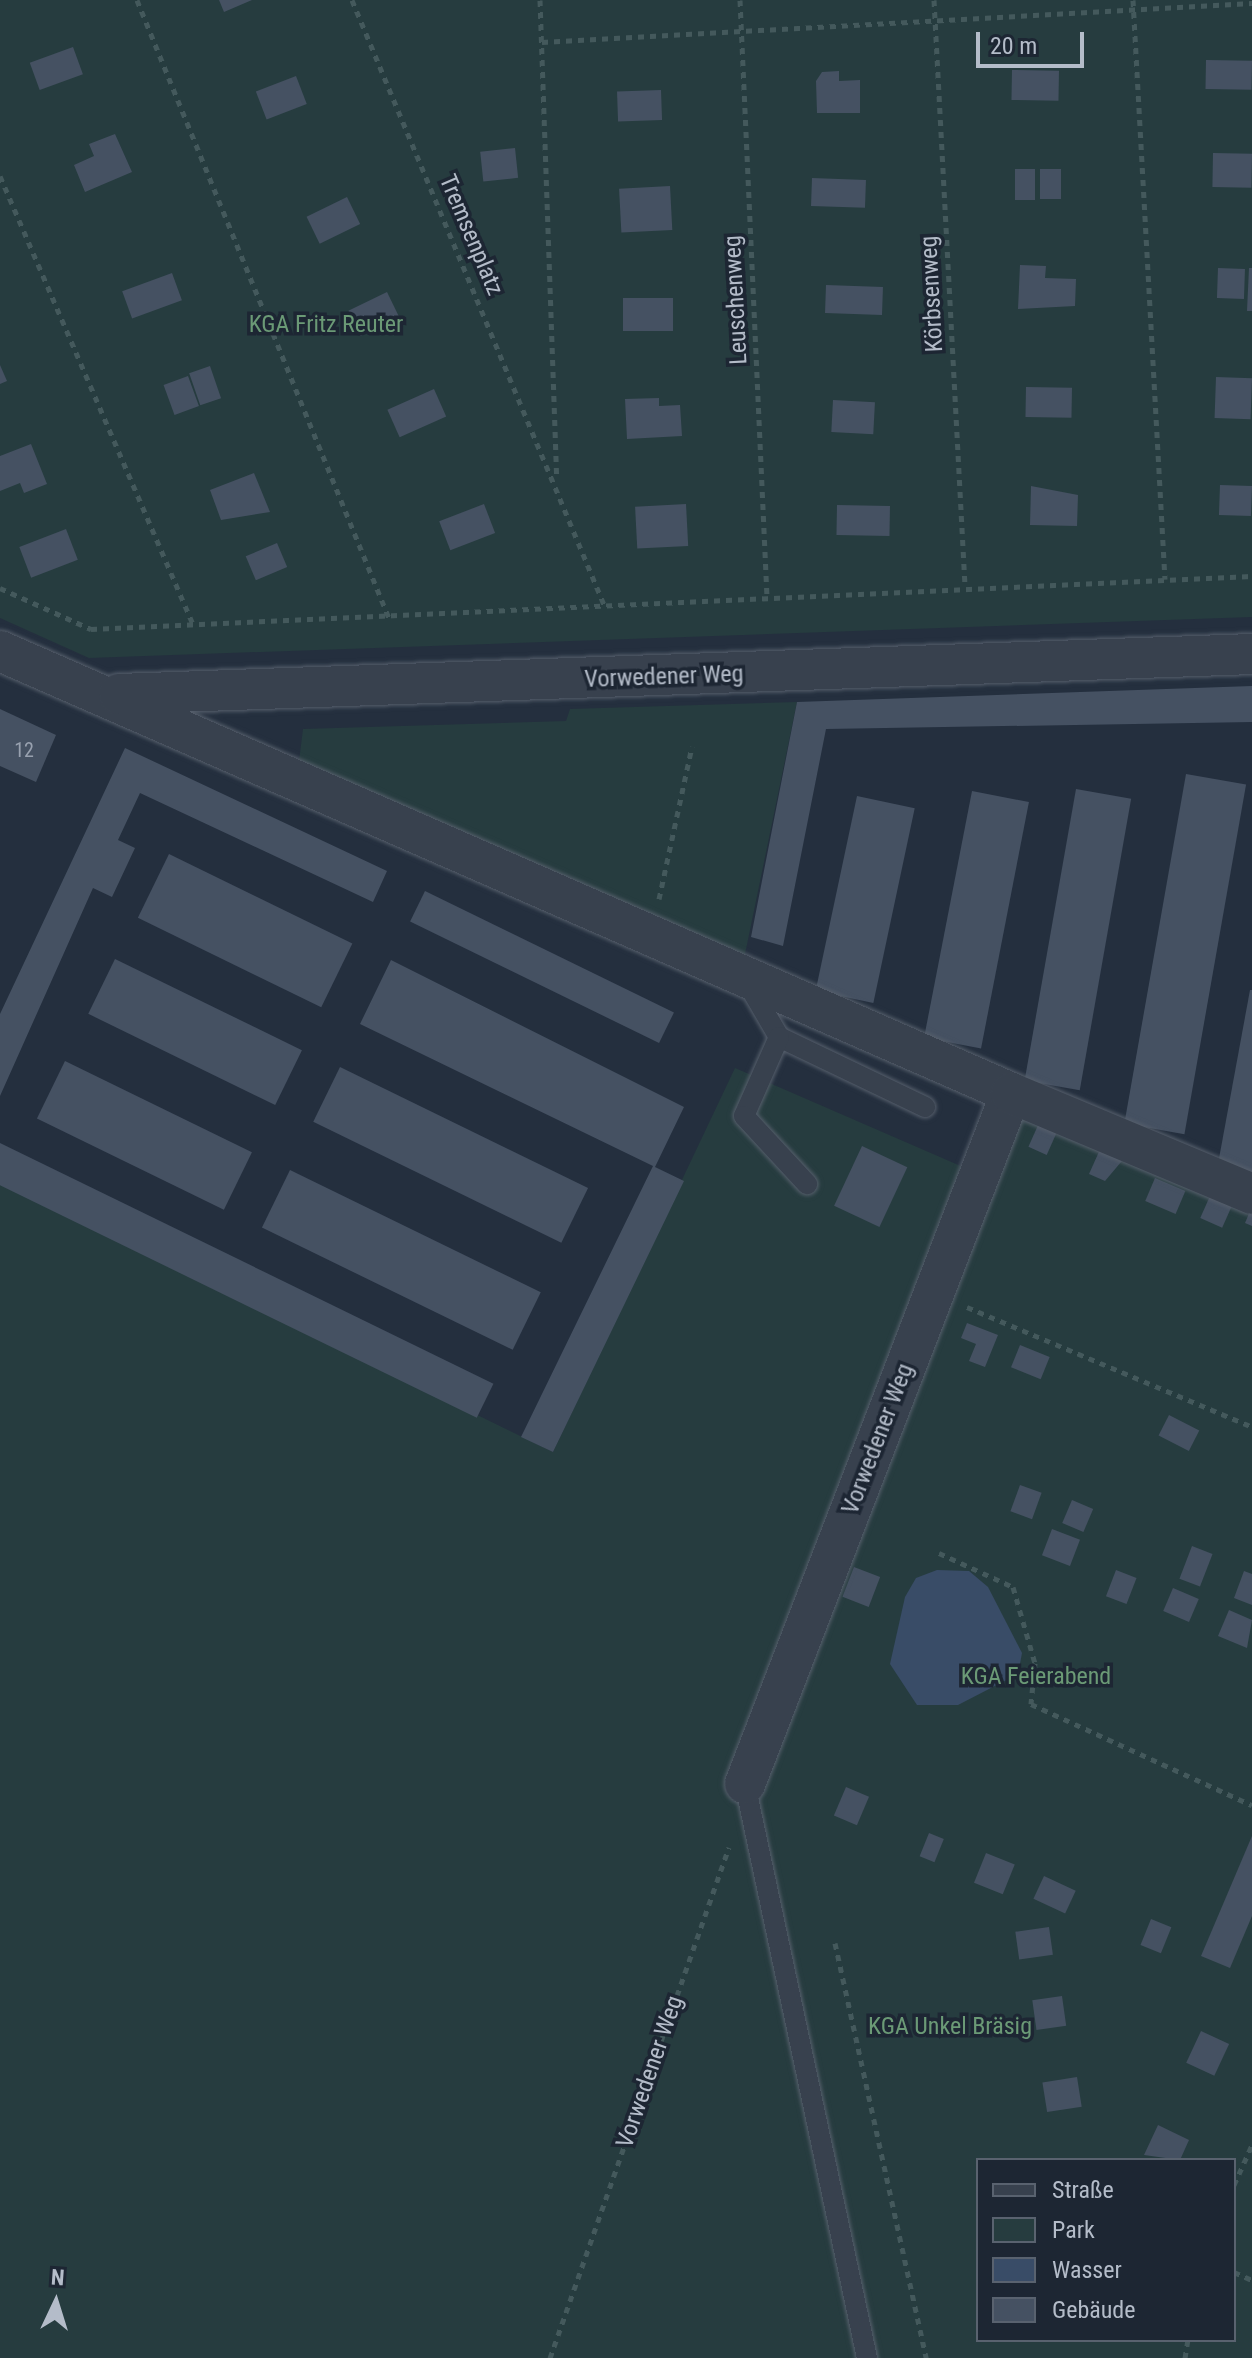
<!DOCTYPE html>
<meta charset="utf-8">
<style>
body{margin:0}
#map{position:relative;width:1252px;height:2358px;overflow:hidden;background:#242f3e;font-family:"Roboto Condensed",sans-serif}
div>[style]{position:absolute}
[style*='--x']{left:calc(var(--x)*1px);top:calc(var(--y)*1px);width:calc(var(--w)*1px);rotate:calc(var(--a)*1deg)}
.green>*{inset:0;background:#263c3f}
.water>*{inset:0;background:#394c67}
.building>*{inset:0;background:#455162;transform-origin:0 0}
.path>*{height:5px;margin-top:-2.5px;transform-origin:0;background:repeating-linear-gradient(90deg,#44595c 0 6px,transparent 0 12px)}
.roads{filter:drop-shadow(0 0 2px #565f6c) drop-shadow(0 0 2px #565f6c)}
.lane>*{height:20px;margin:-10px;padding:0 10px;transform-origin:10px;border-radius:10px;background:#38414e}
.street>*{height:40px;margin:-20px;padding:0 20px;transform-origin:20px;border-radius:20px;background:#38414e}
span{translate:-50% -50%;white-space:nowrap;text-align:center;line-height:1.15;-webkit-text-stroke:7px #1d2633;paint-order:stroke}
.number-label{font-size:20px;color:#98a1af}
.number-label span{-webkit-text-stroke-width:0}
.street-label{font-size:24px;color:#b4bcc9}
.park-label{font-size:24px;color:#6b9a76}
.legend{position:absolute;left:976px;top:2158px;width:260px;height:184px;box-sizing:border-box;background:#1d2633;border:2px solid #59626f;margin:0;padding:10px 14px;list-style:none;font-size:24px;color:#b4bcc9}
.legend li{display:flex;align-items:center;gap:16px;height:40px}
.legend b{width:40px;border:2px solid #59626f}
.north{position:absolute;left:16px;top:2262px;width:80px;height:80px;-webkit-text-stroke:6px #1d2633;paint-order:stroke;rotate:4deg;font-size:22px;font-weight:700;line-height:32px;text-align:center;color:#b4bcc9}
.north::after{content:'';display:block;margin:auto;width:28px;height:36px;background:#b4bcc9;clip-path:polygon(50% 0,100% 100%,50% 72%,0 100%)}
.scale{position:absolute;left:976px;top:32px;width:108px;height:36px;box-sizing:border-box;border:4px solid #b4bcc9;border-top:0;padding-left:10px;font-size:24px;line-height:28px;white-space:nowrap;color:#b4bcc9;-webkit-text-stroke:6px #1d2633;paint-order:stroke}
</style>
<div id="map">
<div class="green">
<i style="clip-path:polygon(0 0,1252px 0,1252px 617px,89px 658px,0 618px)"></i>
<i style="clip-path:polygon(797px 702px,744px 959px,299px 761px,303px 729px,566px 721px,570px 709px)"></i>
<i style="clip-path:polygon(evenodd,735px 1068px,963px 1167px,988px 1098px,1252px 1207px,1252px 2358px,0 2358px,0 1181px,553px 1452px,735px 1068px,978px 2160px,1234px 2160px,1234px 2340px,978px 2340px,978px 2160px)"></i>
</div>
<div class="water">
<i style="clip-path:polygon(937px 1570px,969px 1571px,988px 1587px,1022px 1653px,1018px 1674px,958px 1705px,917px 1705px,890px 1664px,905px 1597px,916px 1578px)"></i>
</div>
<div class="building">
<i style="clip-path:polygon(219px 0,252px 0,224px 12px)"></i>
<i style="left:73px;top:47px;width:29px;height:46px;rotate:70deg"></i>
<i style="left:1206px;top:60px;width:46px;height:29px;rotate:1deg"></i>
<i style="left:1012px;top:70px;width:47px;height:30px;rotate:1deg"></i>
<i style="clip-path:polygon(839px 71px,839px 81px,860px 80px,860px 113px,817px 113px,816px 81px,822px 72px)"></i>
<i style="left:296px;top:76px;width:30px;height:43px;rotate:69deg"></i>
<i style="left:661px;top:90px;width:30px;height:44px;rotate:88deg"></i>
<i style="clip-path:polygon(115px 134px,132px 172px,85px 192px,74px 165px,94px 156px,89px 144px)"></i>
<i style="left:515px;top:148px;width:30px;height:35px;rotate:84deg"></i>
<i style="left:1213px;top:153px;width:39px;height:34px;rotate:1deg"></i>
<i style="left:1015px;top:169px;width:20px;height:31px"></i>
<i style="left:1040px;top:169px;width:21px;height:30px"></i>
<i style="left:812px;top:178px;width:54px;height:28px;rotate:2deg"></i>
<i style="left:670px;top:186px;width:44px;height:51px;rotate:87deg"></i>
<i style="left:347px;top:197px;width:30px;height:45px;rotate:64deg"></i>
<i style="clip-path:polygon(1020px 265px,1046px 266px,1045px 278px,1076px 279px,1075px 306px,1018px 309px)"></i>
<i style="left:1218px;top:268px;width:27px;height:30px;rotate:2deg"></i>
<i style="clip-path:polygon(1249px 268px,1252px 268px,1252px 311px,1247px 311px)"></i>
<i style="left:172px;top:273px;width:29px;height:53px;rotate:70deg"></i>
<i style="left:826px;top:285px;width:57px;height:28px;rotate:2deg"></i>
<i style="left:387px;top:292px;width:28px;height:43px;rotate:64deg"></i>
<i style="left:673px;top:298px;width:33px;height:50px;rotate:90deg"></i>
<i style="clip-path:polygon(0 365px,7px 381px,0 384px)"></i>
<i style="left:210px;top:366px;width:34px;height:22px;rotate:71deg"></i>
<i style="left:188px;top:376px;width:32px;height:26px;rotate:70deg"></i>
<i style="left:1216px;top:377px;width:36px;height:41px;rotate:2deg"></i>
<i style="left:1026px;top:387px;width:46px;height:30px;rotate:1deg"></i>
<i style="left:434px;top:389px;width:30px;height:51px;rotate:66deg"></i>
<i style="clip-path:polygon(659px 398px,659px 406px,680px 405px,682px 436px,627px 439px,625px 399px)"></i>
<i style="left:833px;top:400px;width:42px;height:32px;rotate:3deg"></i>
<i style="clip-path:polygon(31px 444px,47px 484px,24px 493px,20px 483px,0 491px,0 456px)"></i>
<i style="clip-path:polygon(254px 473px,270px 512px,221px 520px,210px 490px)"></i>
<i style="left:1220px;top:485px;width:32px;height:30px;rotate:2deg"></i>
<i style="clip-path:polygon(1031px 486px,1078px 495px,1077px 526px,1030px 525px)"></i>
<i style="left:484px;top:504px;width:31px;height:48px;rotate:69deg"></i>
<i style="left:686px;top:504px;width:42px;height:51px;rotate:87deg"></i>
<i style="left:837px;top:505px;width:53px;height:30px;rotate:1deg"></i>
<i style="left:66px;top:529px;width:33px;height:50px;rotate:69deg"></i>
<i style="left:277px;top:543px;width:26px;height:34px;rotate:67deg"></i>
<i style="clip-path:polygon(1252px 686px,1252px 722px,826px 729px,783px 946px,751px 937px,797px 702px)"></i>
<i style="clip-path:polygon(0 709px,56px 735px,36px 782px,0 766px)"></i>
<i style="clip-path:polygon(125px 748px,387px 871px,373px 902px,140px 793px,118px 840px,135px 848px,112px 897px,93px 888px,0 1096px,0 1014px)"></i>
<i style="left:1186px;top:774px;width:61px;height:355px;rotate:10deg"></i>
<i style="left:1076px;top:789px;width:56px;height:296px;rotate:10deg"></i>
<i style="left:972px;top:791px;width:58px;height:251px;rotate:11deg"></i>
<i style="left:857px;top:796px;width:59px;height:199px;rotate:12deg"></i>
<i style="left:169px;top:854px;width:204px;height:71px;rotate:26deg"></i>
<i style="left:425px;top:891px;width:277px;height:34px;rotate:26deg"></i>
<i style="left:115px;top:959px;width:208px;height:61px;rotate:26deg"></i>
<i style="clip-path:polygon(391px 960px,684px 1107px,655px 1167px,684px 1181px,553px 1452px,521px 1437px,653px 1166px,360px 1024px)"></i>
<i style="clip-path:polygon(1250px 990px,1252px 990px,1252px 1179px,1218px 1164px)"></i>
<i style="left:65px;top:1061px;width:208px;height:64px;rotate:26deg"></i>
<i style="left:340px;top:1067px;width:276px;height:61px;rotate:26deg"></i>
<i style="left:1039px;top:1123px;width:20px;height:26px;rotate:24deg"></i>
<i style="left:0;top:1143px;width:549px;height:38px;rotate:26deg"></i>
<i style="clip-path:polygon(1102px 1145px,1127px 1155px,1105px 1181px,1089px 1174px)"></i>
<i style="left:862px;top:1146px;width:50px;height:66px;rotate:25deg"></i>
<i style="left:290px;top:1170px;width:279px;height:64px;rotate:26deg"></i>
<i style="left:1155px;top:1178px;width:33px;height:25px;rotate:23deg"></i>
<i style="left:1210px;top:1196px;width:24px;height:24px;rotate:24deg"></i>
<i style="clip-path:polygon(1250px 1211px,1252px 1212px,1252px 1226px,1245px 1223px)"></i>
<i style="clip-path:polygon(967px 1323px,998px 1335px,985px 1367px,969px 1361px,976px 1344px,961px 1338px)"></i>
<i style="left:1020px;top:1345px;width:32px;height:24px;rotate:22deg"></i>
<i style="left:1169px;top:1415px;width:34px;height:23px;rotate:27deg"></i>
<i style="left:1020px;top:1485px;width:23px;height:28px;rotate:20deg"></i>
<i style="left:1072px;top:1500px;width:23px;height:25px;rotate:23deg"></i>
<i style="left:1052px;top:1529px;width:30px;height:28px;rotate:21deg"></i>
<i style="left:1192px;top:1546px;width:22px;height:35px;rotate:21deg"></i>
<i style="left:854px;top:1567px;width:28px;height:32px;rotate:21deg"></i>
<i style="left:1116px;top:1570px;width:22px;height:28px;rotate:21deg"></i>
<i style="clip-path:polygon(1244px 1571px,1252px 1574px,1252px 1605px,1234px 1598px)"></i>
<i style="left:1173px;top:1588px;width:28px;height:25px;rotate:23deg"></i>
<i style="clip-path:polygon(1229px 1610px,1252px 1620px,1247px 1648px,1218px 1636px)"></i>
<i style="left:846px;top:1787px;width:25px;height:31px;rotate:23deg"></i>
<i style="left:929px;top:1833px;width:16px;height:25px;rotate:22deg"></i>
<i style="clip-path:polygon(1252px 1836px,1252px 1916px,1230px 1968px,1201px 1956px)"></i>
<i style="left:986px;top:1853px;width:31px;height:32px;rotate:22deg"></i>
<i style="left:1044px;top:1876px;width:35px;height:25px;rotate:25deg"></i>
<i style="left:1151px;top:1919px;width:22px;height:28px;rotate:22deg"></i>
<i style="left:1049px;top:1927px;width:28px;height:34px;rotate:82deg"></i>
<i style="left:1062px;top:1996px;width:30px;height:30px;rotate:82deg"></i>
<i style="left:1201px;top:2031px;width:31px;height:35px;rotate:25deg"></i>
<i style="left:1077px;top:2077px;width:30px;height:35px;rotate:81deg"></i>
<i style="clip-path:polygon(1158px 2125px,1189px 2140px,1180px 2160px,1144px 2155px)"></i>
</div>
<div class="path">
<i style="--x:137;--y:0;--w:667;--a:67.82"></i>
<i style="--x:352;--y:0;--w:658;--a:67.37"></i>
<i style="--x:540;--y:0;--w:479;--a:88"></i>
<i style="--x:740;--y:0;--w:598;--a:87.41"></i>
<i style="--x:934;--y:0;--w:587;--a:86.97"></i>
<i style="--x:1133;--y:0;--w:580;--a:86.84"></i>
<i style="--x:542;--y:42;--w:711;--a:-3.14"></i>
<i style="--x:0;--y:176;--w:489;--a:66.7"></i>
<i style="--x:0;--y:588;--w:100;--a:24.3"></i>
<i style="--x:91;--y:629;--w:1162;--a:-2.61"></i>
<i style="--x:659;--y:899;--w:156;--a:-77.8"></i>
<i style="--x:967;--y:1307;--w:309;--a:22.8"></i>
<i style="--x:939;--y:1553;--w:81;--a:24.7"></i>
<i style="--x:1013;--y:1587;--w:79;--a:73.9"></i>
<i style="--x:1035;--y:1663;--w:41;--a:95.6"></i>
<i style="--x:1031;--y:1704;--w:243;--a:24.6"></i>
<i style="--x:835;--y:1943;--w:425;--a:77.6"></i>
<i style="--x:1234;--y:2185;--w:44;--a:-65.8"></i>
<i style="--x:1234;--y:2272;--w:20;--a:24"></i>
<i style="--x:550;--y:2358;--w:541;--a:-70.69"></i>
<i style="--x:1185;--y:2358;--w:18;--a:-81"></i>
</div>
<div class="roads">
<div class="lane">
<i style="--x:748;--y:984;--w:61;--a:59.7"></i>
<i style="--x:779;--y:1037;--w:162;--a:25.6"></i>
<i style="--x:779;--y:1037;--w:86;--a:113.9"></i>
<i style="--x:744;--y:1116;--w:93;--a:47.2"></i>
<i style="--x:745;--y:1784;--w:587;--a:78"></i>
</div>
<div class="street">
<i style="--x:0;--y:651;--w:1103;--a:23.61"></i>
<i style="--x:1011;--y:1093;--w:740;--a:111.05"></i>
<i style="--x:119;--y:694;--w:1134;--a:-2.02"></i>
<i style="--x:1011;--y:1093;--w:261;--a:22.7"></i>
</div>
</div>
<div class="number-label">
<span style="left:24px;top:750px">12</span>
</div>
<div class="street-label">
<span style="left:471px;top:235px;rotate:67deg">Tremsenplatz</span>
<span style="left:932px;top:294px;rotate:-93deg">Körbsenweg</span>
<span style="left:736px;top:300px;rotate:-93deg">Leuschenweg</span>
<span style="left:664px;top:677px;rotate:-2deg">Vorwedener Weg</span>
<span style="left:878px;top:1439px;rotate:-69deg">Vorwedener Weg</span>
<span style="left:650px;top:2072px;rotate:-71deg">Vorwedener Weg</span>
</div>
<div class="park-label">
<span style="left:326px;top:325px">KGA Fritz Reuter</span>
<span style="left:1036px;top:1677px">KGA Feierabend</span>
<span style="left:950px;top:2027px">KGA Unkel Bräsig</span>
</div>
<ul class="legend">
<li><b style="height:10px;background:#38414e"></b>Straße</li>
<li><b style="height:22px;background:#263c3f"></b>Park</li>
<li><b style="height:22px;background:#394c67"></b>Wasser</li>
<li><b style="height:22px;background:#455162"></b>Gebäude</li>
</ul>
<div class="north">N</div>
<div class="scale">20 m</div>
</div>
